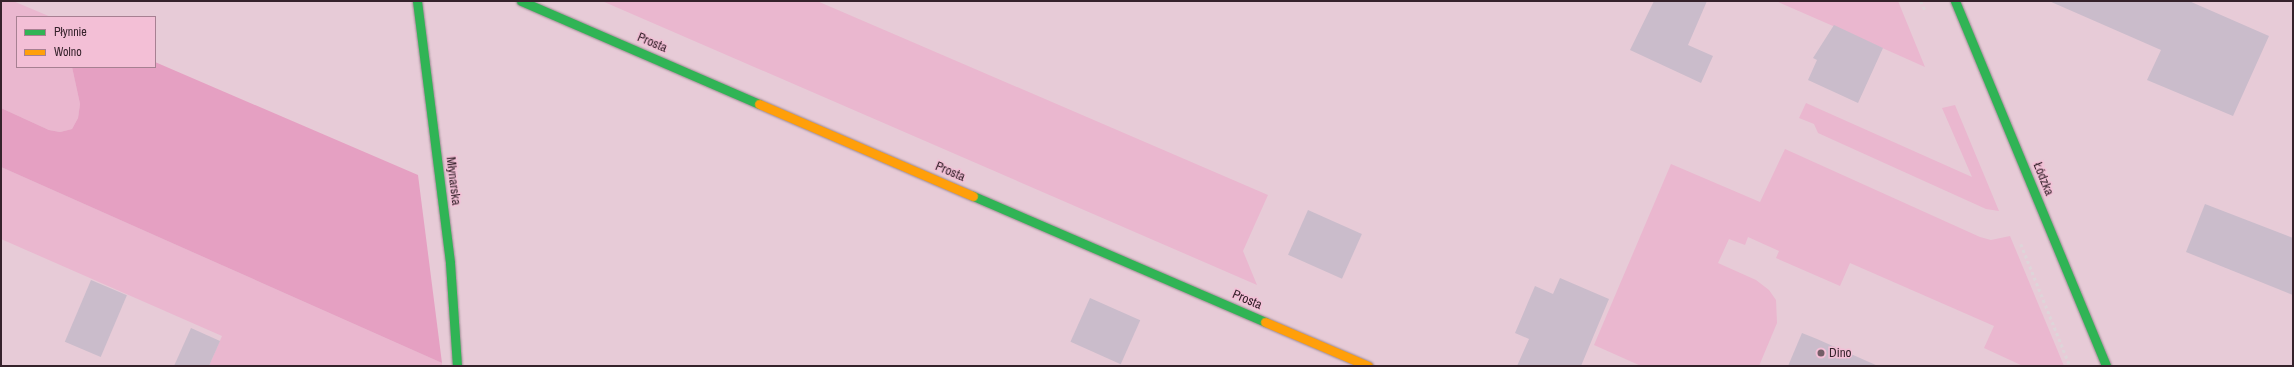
<!DOCTYPE html>
<meta charset="utf-8">
<style>
body{margin:0}
#map{position:relative;width:2294px;height:367px;overflow:hidden;background:#e7cbd7;font-family:"Archivo Narrow",sans-serif}
div>[style]{position:absolute}
[style*='--x']{left:calc(var(--x)*1px);top:calc(var(--y)*1px);width:calc(var(--w)*1px);rotate:calc(var(--a)*1deg)}
.green>*{inset:0;background:#eab7cf}
.forest>*{inset:0;background:#e5a0c2}
.building>*{inset:0;background:#cabccb;transform-origin:0 0}
.path>*{height:2.5px;margin-top:-1.25px;transform-origin:0;background:repeating-linear-gradient(90deg,#ded5d9 0 3px,transparent 0 6px)}
.roads{filter:drop-shadow(0 0 1px #9e8a93) drop-shadow(0 0 1px #9e8a93)}
.fast>*{height:9px;margin:-4.5px;padding:0 4.5px;transform-origin:4.5px;border-radius:4.5px;background:#30b455}
.slow>*{height:9px;margin:-4.5px;padding:0 4.5px;transform-origin:4.5px;border-radius:4.5px;background:#ff9f0a}
.dots>*{width:11px;height:11px;translate:-50% -50%;box-sizing:border-box;border:2px solid #f3bfd6;border-radius:50%}
span{translate:-50% -50%;white-space:nowrap;text-align:center;line-height:1.15;-webkit-text-stroke:3px #f3bfd6;paint-order:stroke}
.street-label{font-size:13px;color:#35222b}
.poi-label{font-size:13px;color:#35222b}
.left{translate:0 -50%;text-align:left}
.frame{position:absolute;inset:0;border:2px solid #35222b;pointer-events:none}
.legend{position:absolute;left:16px;top:16px;width:140px;height:52px;box-sizing:border-box;background:#f3bfd6;border:1px solid #a78092;margin:0;padding:5px 7px;list-style:none;font-size:12px;color:#35222b}
.legend li{display:flex;align-items:center;gap:8px;height:20px}
.legend b{width:20px;border:1px solid #a78092}
</style>
<div id="map">
<div class="green">
<i style="clip-path:polygon(1px 1px,13px 1px,51px 17px,17px 17px,17px 67px,72px 67px,80px 104px,78px 118px,72px 129px,60px 132px,49px 130px,1px 108px)"></i>
<i style="clip-path:polygon(602px 1px,817px 1px,1268px 195px,1243px 251px,1257px 285px)"></i>
<i style="clip-path:polygon(1776px 1px,1898px 1px,1925px 67px,1833px 26px)"></i>
<i style="clip-path:polygon(1806px 103px,1972px 177px,1942px 108px,1955px 105px,1999px 211px,1986px 209px,1818px 133px,1814px 124px,1799px 118px)"></i>
<i style="clip-path:polygon(1785px 149px,1980px 237px,1991px 240px,2010px 236px,2064px 366px,2023px 366px,1984px 348px,1994px 326px,1850px 263px,1840px 286px,1776px 258px,1779px 251px,1748px 237px,1745px 245px,1729px 239px,1718px 263px,1756px 280px,1769px 290px,1776px 300px,1777px 323px,1759px 366px,1641px 366px,1594px 345px,1671px 164px,1760px 202px)"></i>
<i style="clip-path:polygon(1px 167px,442px 363px,442px 366px,209px 366px,222px 336px,1px 239px)"></i>
</div>
<div class="forest">
<i style="clip-path:polygon(155px 62px,418px 175px,442px 363px,1px 167px,1px 108px,49px 130px,60px 132px,72px 129px,78px 118px,80px 104px,72px 67px,155px 67px)"></i>
</div>
<div class="building">
<i style="clip-path:polygon(1654px 1px,1707px 1px,1688px 45px,1713px 56px,1701px 83px,1630px 50px)"></i>
<i style="clip-path:polygon(2049px 1px,2189px 1px,2269px 36px,2233px 116px,2147px 80px,2161px 50px)"></i>
<i style="clip-path:polygon(1834px 25px,1883px 48px,1858px 103px,1808px 80px,1817px 60px,1813px 58px)"></i>
<i style="clip-path:polygon(2205px 204px,2293px 238px,2293px 295px,2186px 252px)"></i>
<i style="left:1308px;top:210px;width:59px;height:49px;rotate:24deg"></i>
<i style="clip-path:polygon(1560px 278px,1609px 299px,1581px 366px,1517px 366px,1529px 339px,1515px 333px,1535px 286px,1553px 294px)"></i>
<i style="left:91px;top:280px;width:39px;height:67px;rotate:23deg"></i>
<i style="left:1090px;top:298px;width:55px;height:48px;rotate:24deg"></i>
<i style="clip-path:polygon(191px 328px,220px 341px,209px 366px,174px 366px)"></i>
<i style="clip-path:polygon(1802px 333px,1817px 339px,1878px 366px,1788px 366px)"></i>
</div>
<div class="path">
<i style="--x:1921;--y:1;--w:10;--a:66"></i>
<i style="--x:2021;--y:244;--w:131;--a:68.1"></i>
</div>
<div class="roads">
<div class="fast">
<i style="--x:417;--y:1;--w:264;--a:82.8"></i>
<i style="--x:450;--y:263;--w:103;--a:86.1"></i>
<i style="--x:521;--y:1;--w:259;--a:23.4"></i>
<i style="--x:1955;--y:1;--w:395;--a:67.5"></i>
<i style="--x:973;--y:196;--w:318;--a:23.3"></i>
</div>
<div class="slow">
<i style="--x:759;--y:104;--w:233;--a:23.3"></i>
<i style="--x:1265;--y:322;--w:112;--a:23.1"></i>
</div>
</div>
<div class="dots">
<i style="left:1821px;top:353px;background:#735d67"></i>
</div>
<div class="street-label">
<span style="left:652px;top:43px;rotate:23deg">Prosta</span>
<span style="left:950px;top:172px;rotate:23deg">Prosta</span>
<span style="left:2043px;top:179px;rotate:68deg">Łódzka</span>
<span style="left:453px;top:181px;rotate:83deg">Młynarska</span>
<span style="left:1247px;top:300px;rotate:23deg">Prosta</span>
</div>
<div class="poi-label">
<span class="left" style="left:1829px;top:353px">Dino</span>
</div>
<div class="frame"></div>
<ul class="legend">
<li><b style="height:5px;background:#30b455"></b>Płynnie</li>
<li><b style="height:5px;background:#ff9f0a"></b>Wolno</li>
</ul>
</div>
